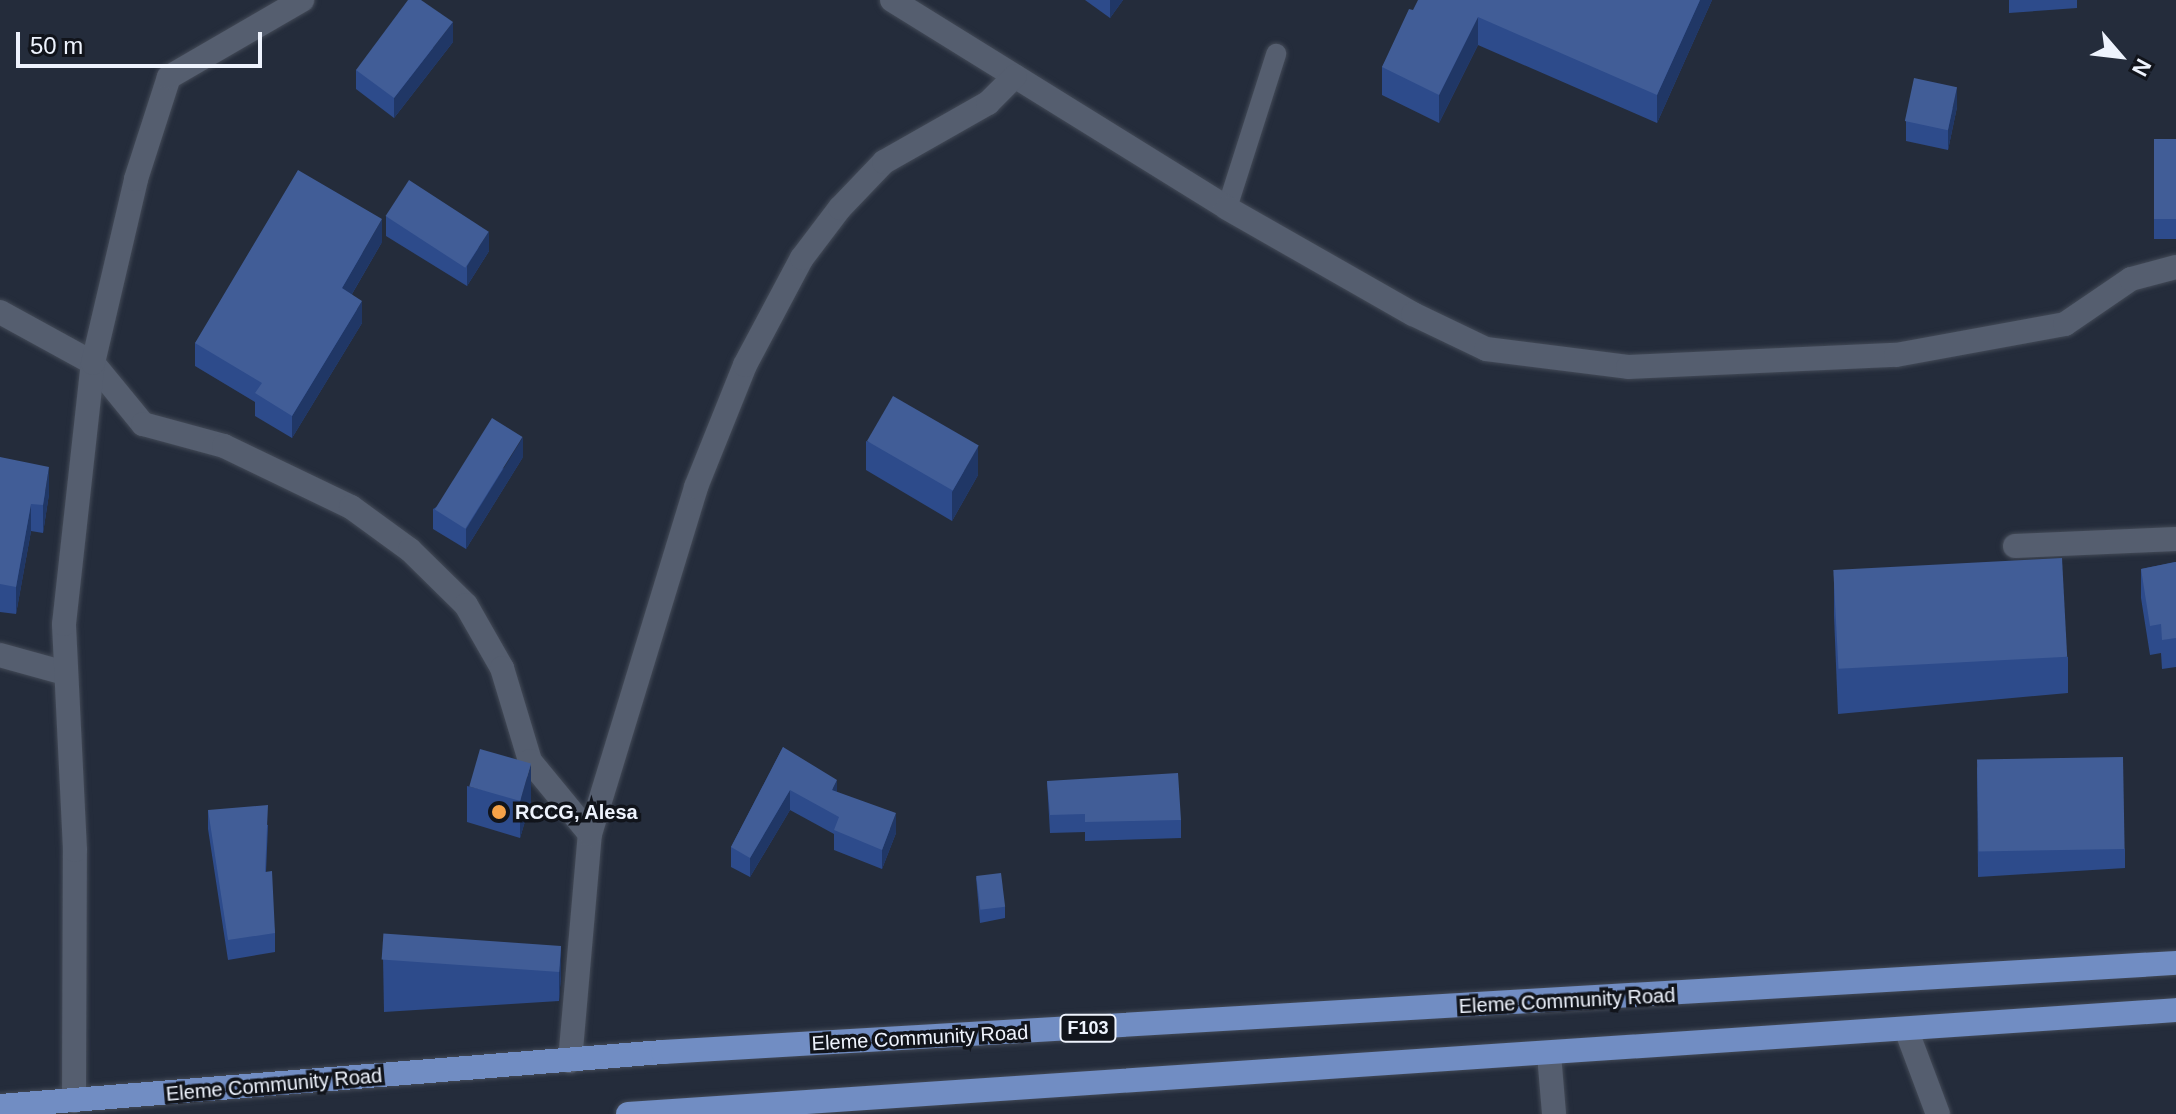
<!DOCTYPE html>
<style>
body{margin:0}
#map{position:relative;width:2176px;height:1114px;overflow:hidden;background:#242c3b;font-family:Helvetica,sans-serif}
div>[style]{position:absolute}
[style*='--x']{left:calc(var(--x)*1px);top:calc(var(--y)*1px);width:calc(var(--w)*1px);rotate:calc(var(--a)*1deg)}
.roads{filter:drop-shadow(0 0 2px #434a57) drop-shadow(0 0 2px #434a57)}
.lane>*{height:20px;margin:-10px;padding:0 10px;transform-origin:10px;border-radius:10px;background:#555e6f}
.street>*{height:24px;margin:-12px;padding:0 12px;transform-origin:12px;border-radius:12px;background:#555e6f}
.primary>*{height:24px;margin:-12px;padding:0 12px;transform-origin:12px;border-radius:12px;background:#718dc3}
.wall>*{inset:0;background:#2d4b8b;transform-origin:0 0}
.shaded-wall>*{inset:0;background:#203766}
.building>*{inset:0;background:#415d97;transform-origin:0 0}
.dots>*{width:22px;height:22px;translate:-50% -50%;box-sizing:border-box;border:4px solid #11141b;border-radius:50%}
span{translate:-50% -50%;white-space:nowrap;text-align:center;line-height:1.15;-webkit-text-stroke:7px #11141b;paint-order:stroke}
.shield-label span{padding:2px 6px;background:#11141b;border:2px solid;border-radius:6px;-webkit-text-stroke-width:0}
.shield-label{font-size:18px;color:#eef3fd;font-weight:700}
.poi-label{font-size:20px;color:#eef3fd;font-weight:700}
.left{translate:0 -50%;text-align:left}
.street-label{font-size:20px;color:#eef3fd}
.north{position:absolute;left:2080px;top:16px;width:80px;height:80px;-webkit-text-stroke:6px #11141b;paint-order:stroke;rotate:118deg;font-size:22px;font-weight:700;line-height:32px;text-align:center;color:#eef3fd}
.north::after{content:'';display:block;margin:auto;width:28px;height:36px;background:#eef3fd;clip-path:polygon(50% 0,100% 100%,50% 72%,0 100%)}
.scale{position:absolute;left:16px;top:32px;width:246px;height:36px;box-sizing:border-box;border:4px solid #eef3fd;border-top:0;padding-left:10px;font-size:24px;line-height:28px;white-space:nowrap;color:#eef3fd;-webkit-text-stroke:6px #11141b;paint-order:stroke}
</style>
<div id="map">
<div class="roads">
<div class="lane">
<i style="--x:1227;--y:208;--w:162;--a:-72.3"></i>
</div>
<div class="street">
<i style="--x:892;--y:0;--w:394;--a:31.8"></i>
<i style="--x:1227;--y:208;--w:214;--a:29.7"></i>
<i style="--x:1413;--y:314;--w:81;--a:25.6"></i>
<i style="--x:1486;--y:349;--w:143;--a:7.2"></i>
<i style="--x:1628;--y:367;--w:268;--a:-2.6"></i>
<i style="--x:1896;--y:355;--w:172;--a:-10.4"></i>
<i style="--x:2065;--y:324;--w:80;--a:-34.3"></i>
<i style="--x:2131;--y:279;--w:47;--a:-14.9"></i>
<i style="--x:0;--y:312;--w:106;--a:28.7"></i>
<i style="--x:93;--y:363;--w:79;--a:50.7"></i>
<i style="--x:143;--y:424;--w:84;--a:15.2"></i>
<i style="--x:224;--y:446;--w:141;--a:25.7"></i>
<i style="--x:351;--y:507;--w:73;--a:36.1"></i>
<i style="--x:410;--y:550;--w:78;--a:44.5"></i>
<i style="--x:466;--y:605;--w:73;--a:60.3"></i>
<i style="--x:502;--y:668;--w:97;--a:73.2"></i>
<i style="--x:530;--y:761;--w:94;--a:50.6"></i>
<i style="--x:2015;--y:546;--w:161;--a:-2.5"></i>
<i style="--x:0;--y:655;--w:67;--a:15.5"></i>
<i style="--x:1906;--y:1029;--w:91;--a:69.4"></i>
<i style="--x:1549;--y:1054;--w:60;--a:85.2"></i>
<i style="--x:570;--y:1061;--w:228;--a:-85"></i>
<i style="--x:590;--y:834;--w:363;--a:-73"></i>
<i style="--x:696;--y:487;--w:131;--a:-68.1"></i>
<i style="--x:745;--y:365;--w:121;--a:-62"></i>
<i style="--x:802;--y:258;--w:63;--a:-52.8"></i>
<i style="--x:840;--y:208;--w:64;--a:-46.3"></i>
<i style="--x:884;--y:162;--w:120;--a:-29.6"></i>
<i style="--x:988;--y:103;--w:38;--a:-45"></i>
<i style="--x:74;--y:1101;--w:251;--a:-89.8"></i>
<i style="--x:75;--y:850;--w:226;--a:-92.8"></i>
<i style="--x:64;--y:624;--w:263;--a:-83.7"></i>
<i style="--x:93;--y:363;--w:189;--a:-76.8"></i>
<i style="--x:136;--y:179;--w:107;--a:-72.1"></i>
<i style="--x:169;--y:77;--w:154;--a:-30.1"></i>
</div>
<div class="primary">
<i style="--x:0;--y:1106;--w:665;--a:-4.66"></i>
<i style="--x:663;--y:1052;--w:1516;--a:-3.37"></i>
<i style="--x:628;--y:1114;--w:1551;--a:-3.84"></i>
</div>
</div>
<div class="wall">
<i style="clip-path:polygon(1085px 0,1123px 0,1110px 18px)"></i>
<i style="clip-path:polygon(1712px 0,1657px 123px,1478px 45px,1439px 123px,1382px 95px,1382px 67px,1413px 10px)"></i>
<i style="clip-path:polygon(2009px 0,2077px 0,2077px 8px,2009px 13px)"></i>
<i style="clip-path:polygon(453px 42px,394px 118px,356px 89px,356px 70px)"></i>
<i style="clip-path:polygon(1957px 107px,1948px 150px,1906px 141px,1906px 121px)"></i>
<i style="left:2154px;top:139px;width:22px;height:100px"></i>
<i style="clip-path:polygon(386px 216px,489px 251px,467px 286px,386px 236px)"></i>
<i style="clip-path:polygon(382px 242px,352px 294px,362px 323px,292px 438px,255px 416px,255px 402px,195px 366px,195px 343px)"></i>
<i style="clip-path:polygon(866px 441px,978px 475px,952px 521px,866px 470px)"></i>
<i style="clip-path:polygon(0 457px,49px 494px,43px 533px,31px 531px,16px 614px,0 612px)"></i>
<i style="clip-path:polygon(523px 457px,466px 549px,433px 529px,433px 509px)"></i>
<i style="clip-path:polygon(2176px 562px,2176px 667px,2162px 669px,2161px 653px,2150px 655px,2141px 598px,2141px 569px)"></i>
<i style="clip-path:polygon(1834px 579px,2068px 657px,2068px 693px,1838px 714px,1834px 616px)"></i>
<i style="clip-path:polygon(783px 747px,837px 792px,896px 833px,882px 869px,834px 850px,834px 834px,790px 810px,750px 877px,731px 867px,731px 847px)"></i>
<i style="clip-path:polygon(1977px 767px,2125px 849px,2125px 868px,1978px 877px)"></i>
<i style="clip-path:polygon(1047px 781px,1181px 820px,1181px 838px,1085px 841px,1085px 832px,1050px 833px)"></i>
<i style="clip-path:polygon(467px 786px,531px 801px,520px 838px,467px 822px)"></i>
<i style="clip-path:polygon(208px 810px,268px 825px,266px 872px,275px 933px,275px 952px,228px 960px,208px 829px)"></i>
<i style="clip-path:polygon(976px 877px,1005px 907px,1005px 918px,980px 923px)"></i>
<i style="clip-path:polygon(561px 946px,561px 975px,559px 1001px,384px 1012px,383px 956px)"></i>
</div>
<div class="shaded-wall">
<i style="clip-path:polygon(1110px 0,1123px 0,1110px 18px)"></i>
<i style="clip-path:polygon(1700px 0,1712px 0,1657px 123px,1657px 95px)"></i>
<i style="clip-path:polygon(1478px 17px,1478px 45px,1439px 123px,1439px 95px)"></i>
<i style="clip-path:polygon(453px 22px,453px 42px,394px 118px,394px 98px)"></i>
<i style="clip-path:polygon(1957px 87px,1957px 107px,1948px 150px,1948px 130px)"></i>
<i style="clip-path:polygon(382px 219px,382px 242px,342px 311px,342px 288px)"></i>
<i style="clip-path:polygon(489px 231px,489px 251px,467px 286px,467px 266px)"></i>
<i style="clip-path:polygon(362px 301px,362px 323px,292px 438px,292px 416px)"></i>
<i style="clip-path:polygon(523px 437px,523px 457px,466px 549px,466px 529px)"></i>
<i style="clip-path:polygon(978px 446px,978px 475px,952px 521px,952px 492px)"></i>
<i style="clip-path:polygon(49px 467px,49px 494px,43px 533px,43px 505px)"></i>
<i style="clip-path:polygon(31px 504px,31px 531px,16px 614px,16px 587px)"></i>
<i style="clip-path:polygon(531px 764px,531px 801px,520px 838px,520px 801px)"></i>
<i style="clip-path:polygon(837px 780px,837px 800px,832px 790px)"></i>
<i style="clip-path:polygon(790px 790px,790px 810px,750px 877px,750px 858px)"></i>
<i style="clip-path:polygon(896px 813px,896px 833px,882px 869px,882px 850px)"></i>
<i style="clip-path:polygon(561px 946px,561px 975px,559px 1001px,559px 972px)"></i>
</div>
<div class="building">
<i style="clip-path:polygon(408px 0,421px 0,453px 22px,394px 98px,356px 70px)"></i>
<i style="clip-path:polygon(1418px 0,1700px 0,1657px 95px,1478px 17px,1439px 95px,1382px 67px,1409px 9px,1413px 10px)"></i>
<i style="left:1914px;top:78px;width:44px;height:44px;rotate:12deg"></i>
<i style="left:2154px;top:139px;width:22px;height:80px"></i>
<i style="clip-path:polygon(298px 170px,382px 219px,342px 288px,362px 301px,292px 416px,255px 393px,262px 383px,195px 343px)"></i>
<i style="left:409px;top:180px;width:95px;height:43px;rotate:33deg"></i>
<i style="left:893px;top:396px;width:99px;height:52px;rotate:30deg"></i>
<i style="left:492px;top:418px;width:36px;height:108px;rotate:32deg"></i>
<i style="clip-path:polygon(0 457px,49px 467px,43px 505px,31px 504px,16px 587px,0 584px)"></i>
<i style="left:2062px;top:558px;width:99px;height:229px;rotate:87deg"></i>
<i style="clip-path:polygon(2175px 562px,2176px 562px,2176px 638px,2162px 640px,2161px 624px,2150px 626px,2141px 569px)"></i>
<i style="clip-path:polygon(783px 747px,837px 780px,832px 790px,896px 813px,882px 850px,834px 830px,839px 817px,790px 790px,750px 858px,731px 847px)"></i>
<i style="left:480px;top:749px;width:53px;height:39px;rotate:16deg"></i>
<i style="left:2123px;top:757px;width:92px;height:146px;rotate:89deg"></i>
<i style="clip-path:polygon(1178px 773px,1181px 820px,1085px 822px,1085px 814px,1050px 815px,1047px 781px)"></i>
<i style="clip-path:polygon(268px 805px,265px 872px,272px 871px,275px 933px,228px 940px,208px 810px)"></i>
<i style="left:1001px;top:873px;width:34px;height:25px;rotate:83deg"></i>
<i style="left:561px;top:946px;width:26px;height:178px;rotate:94deg"></i>
</div>
<div class="dots">
<i style="left:499px;top:812px;background:#f6a248"></i>
</div>
<div class="shield-label">
<span style="left:1088px;top:1028px">F103</span>
</div>
<div class="poi-label">
<span class="left" style="left:515px;top:812px">RCCG, Alesa</span>
</div>
<div class="street-label">
<span style="left:1567px;top:1001px;rotate:-3deg">Eleme Community Road</span>
<span style="left:920px;top:1038px;rotate:-3deg">Eleme Community Road</span>
<span style="left:274px;top:1085px;rotate:-5deg">Eleme Community Road</span>
</div>
<div class="north">N</div>
<div class="scale">50 m</div>
</div>
